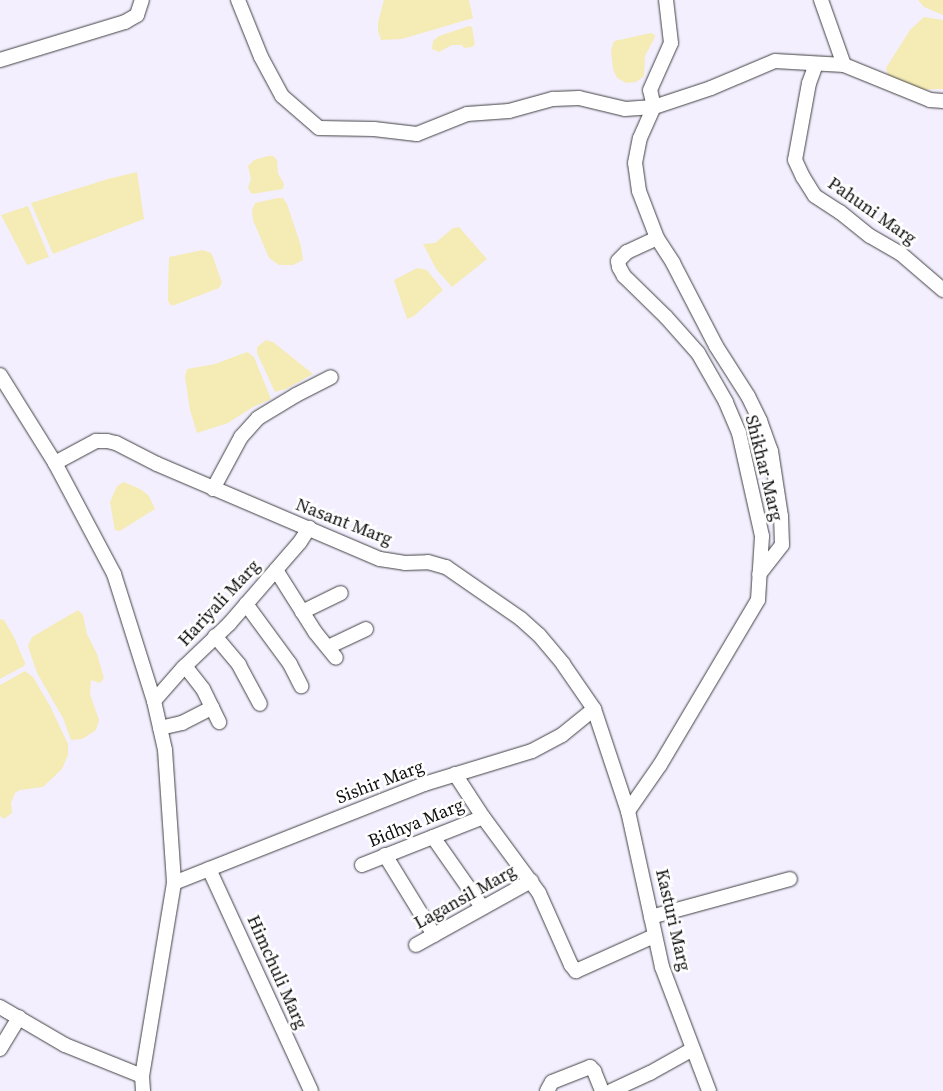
<!DOCTYPE html>
<style>
body{margin:0}
#map{position:relative;width:943px;height:1091px;overflow:hidden;background:#f3efff;font-family:"Source Serif 4",serif}
div>[style]{position:absolute}
[style*='--x']{left:calc(var(--x)*1px);top:calc(var(--y)*1px);width:calc(var(--w)*1px);rotate:calc(var(--a)*1deg)}
.water>*{inset:0;background:#f5ebb5}
.roads{filter:drop-shadow(0 0 1px #414141) drop-shadow(0 0 1px #414141)}
.minor>*{height:14px;margin:-7px;padding:0 7px;transform-origin:7px;border-radius:7px;background:#fff}
span{translate:-50% -50%;white-space:nowrap;text-align:center;line-height:1.15;-webkit-text-stroke:5px #fff;paint-order:stroke}
.street-label{font-size:18px;color:#0e0e0e}
</style>
<div id="map">
<div class="water">
<i style="clip-path:polygon(384px 0,469px 0,473px 18px,402px 39px,381px 40px,378px 31px,378px 22px)"></i>
<i style="clip-path:polygon(918px 0,943px 0,943px 15px,924px 7px)"></i>
<i style="clip-path:polygon(924px 17px,943px 20px,943px 89px,913px 90px,888px 76px,886px 68px,910px 30px)"></i>
<i style="clip-path:polygon(469px 26px,472px 27px,473px 33px,475px 44px,472px 47px,464px 48px,462px 45px,452px 45px,439px 52px,432px 49px,433px 41px,439px 36px)"></i>
<i style="clip-path:polygon(651px 33px,655px 35px,654px 39px,645px 56px,644px 76px,636px 82px,626px 83px,617px 78px,613px 69px,611px 50px,614px 41px)"></i>
<i style="clip-path:polygon(268px 156px,273px 156px,277px 160px,278px 173px,284px 184px,283px 189px,252px 194px,248px 188px,251px 179px,248px 166px,254px 160px)"></i>
<i style="clip-path:polygon(137px 172px,144px 219px,53px 254px,31px 203px,108px 179px)"></i>
<i style="clip-path:polygon(278px 198px,283px 198px,287px 204px,301px 246px,303px 260px,293px 265px,279px 265px,269px 258px,253px 220px,252px 210px,255px 203px)"></i>
<i style="clip-path:polygon(28px 206px,49px 257px,27px 265px,1px 215px)"></i>
<i style="clip-path:polygon(459px 227px,487px 259px,452px 287px,436px 269px,423px 244px,435px 243px,453px 228px)"></i>
<i style="clip-path:polygon(203px 250px,211px 253px,213px 257px,222px 283px,219px 288px,172px 306px,168px 301px,168px 290px,169px 257px)"></i>
<i style="clip-path:polygon(417px 268px,427px 270px,443px 290px,414px 316px,407px 319px,394px 280px)"></i>
<i style="clip-path:polygon(266px 340px,273px 342px,313px 374px,286px 389px,275px 392px,257px 353px,257px 347px)"></i>
<i style="clip-path:polygon(247px 352px,254px 357px,271px 399px,253px 407px,228px 423px,197px 433px,190px 410px,185px 377px,187px 369px,215px 364px)"></i>
<i style="clip-path:polygon(124px 482px,142px 490px,149px 496px,155px 509px,120px 531px,115px 530px,110px 502px,117px 486px)"></i>
<i style="clip-path:polygon(78px 610px,83px 615px,87px 634px,97px 654px,104px 678px,100px 683px,91px 680px,90px 694px,99px 720px,96px 730px,82px 739px,71px 740px,63px 718px,37px 673px,28px 646px,32px 637px)"></i>
<i style="clip-path:polygon(0 619px,4px 620px,14px 637px,25px 663px,24px 666px,0 679px)"></i>
<i style="clip-path:polygon(25px 671px,33px 677px,50px 706px,68px 744px,68px 755px,62px 769px,43px 787px,20px 790px,15px 793px,11px 803px,12px 813px,4px 819px,0 816px,0 685px)"></i>
</div>
<div class="roads">
<div class="minor">
<i style="--x:238;--y:0;--w:61;--a:68"></i>
<i style="--x:261;--y:57;--w:44;--a:61.7"></i>
<i style="--x:282;--y:96;--w:49;--a:40.9"></i>
<i style="--x:319;--y:128;--w:55;--a:1"></i>
<i style="--x:374;--y:129;--w:43;--a:6.6"></i>
<i style="--x:417;--y:134;--w:54;--a:-21.8"></i>
<i style="--x:467;--y:114;--w:42;--a:-4.1"></i>
<i style="--x:509;--y:111;--w:46;--a:-15.3"></i>
<i style="--x:553;--y:99;--w:26;--a:-2"></i>
<i style="--x:579;--y:98;--w:47;--a:13.4"></i>
<i style="--x:625;--y:109;--w:29;--a:-4"></i>
<i style="--x:654;--y:107;--w:60;--a:-18.4"></i>
<i style="--x:711;--y:88;--w:69;--a:-22.9"></i>
<i style="--x:775;--y:61;--w:69;--a:3.3"></i>
<i style="--x:844;--y:65;--w:93;--a:22.1"></i>
<i style="--x:930;--y:100;--w:13;--a:4"></i>
<i style="--x:821;--y:0;--w:69;--a:70.5"></i>
<i style="--x:0;--y:60;--w:131;--a:-16.9"></i>
<i style="--x:125;--y:22;--w:14;--a:-30"></i>
<i style="--x:137;--y:15;--w:16;--a:-72"></i>
<i style="--x:816;--y:64;--w:20;--a:110"></i>
<i style="--x:809;--y:83;--w:78;--a:100.3"></i>
<i style="--x:795;--y:160;--w:19;--a:65"></i>
<i style="--x:803;--y:177;--w:22;--a:58"></i>
<i style="--x:815;--y:196;--w:30;--a:33"></i>
<i style="--x:840;--y:212;--w:38;--a:39"></i>
<i style="--x:870;--y:236;--w:34;--a:30"></i>
<i style="--x:900;--y:253;--w:57;--a:40.7"></i>
<i style="--x:654;--y:107;--w:17;--a:-103"></i>
<i style="--x:650;--y:90;--w:51;--a:-65.9"></i>
<i style="--x:671;--y:43;--w:43;--a:-96.6"></i>
<i style="--x:657;--y:238;--w:30;--a:57"></i>
<i style="--x:673;--y:263;--w:93;--a:62.6"></i>
<i style="--x:716;--y:346;--w:59;--a:57.4"></i>
<i style="--x:748;--y:396;--w:28;--a:64"></i>
<i style="--x:760;--y:421;--w:32;--a:70"></i>
<i style="--x:771;--y:451;--w:66;--a:81.3"></i>
<i style="--x:781;--y:516;--w:29;--a:88"></i>
<i style="--x:782;--y:545;--w:37;--a:128"></i>
<i style="--x:0;--y:375;--w:104;--a:58"></i>
<i style="--x:55;--y:463;--w:126;--a:62"></i>
<i style="--x:114;--y:574;--w:133;--a:72.5"></i>
<i style="--x:154;--y:701;--w:50;--a:77.3"></i>
<i style="--x:165;--y:750;--w:133;--a:86.1"></i>
<i style="--x:174;--y:883;--w:196;--a:99.4"></i>
<i style="--x:142;--y:1076;--w:15;--a:86"></i>
<i style="--x:55;--y:463;--w:47;--a:-28.2"></i>
<i style="--x:96;--y:441;--w:11;--a:0"></i>
<i style="--x:107;--y:441;--w:9;--a:13"></i>
<i style="--x:116;--y:443;--w:46;--a:27.1"></i>
<i style="--x:157;--y:464;--w:242;--a:23.1"></i>
<i style="--x:380;--y:559;--w:25;--a:9"></i>
<i style="--x:405;--y:563;--w:23;--a:-2"></i>
<i style="--x:428;--y:562;--w:19;--a:16"></i>
<i style="--x:446;--y:567;--w:91;--a:34.7"></i>
<i style="--x:521;--y:619;--w:24;--a:42"></i>
<i style="--x:539;--y:635;--w:38;--a:50"></i>
<i style="--x:563;--y:664;--w:55;--a:55.4"></i>
<i style="--x:594;--y:709;--w:108;--a:71.6"></i>
<i style="--x:628;--y:811;--w:160;--a:77.7"></i>
<i style="--x:662;--y:967;--w:133;--a:69.2"></i>
<i style="--x:213;--y:489;--w:59;--a:-61.7"></i>
<i style="--x:241;--y:437;--w:25;--a:-48"></i>
<i style="--x:258;--y:418;--w:44;--a:-31.2"></i>
<i style="--x:296;--y:395;--w:39;--a:-27"></i>
<i style="--x:276;--y:570;--w:73;--a:57.8"></i>
<i style="--x:315;--y:632;--w:33;--a:51"></i>
<i style="--x:246;--y:604;--w:74;--a:53.7"></i>
<i style="--x:290;--y:664;--w:25;--a:63"></i>
<i style="--x:302;--y:612;--w:43;--a:-26"></i>
<i style="--x:215;--y:636;--w:38;--a:50"></i>
<i style="--x:239;--y:665;--w:44;--a:61.7"></i>
<i style="--x:328;--y:647;--w:42;--a:-25.3"></i>
<i style="--x:185;--y:666;--w:29;--a:52"></i>
<i style="--x:203;--y:689;--w:37;--a:64"></i>
<i style="--x:154;--y:701;--w:44;--a:-48.7"></i>
<i style="--x:183;--y:668;--w:64;--a:-43.7"></i>
<i style="--x:229;--y:624;--w:108;--a:-49.1"></i>
<i style="--x:300;--y:542;--w:17;--a:-57"></i>
<i style="--x:160;--y:728;--w:23;--a:-13"></i>
<i style="--x:182;--y:723;--w:34;--a:-27"></i>
<i style="--x:455;--y:774;--w:51;--a:56.9"></i>
<i style="--x:483;--y:817;--w:94;--a:53.6"></i>
<i style="--x:539;--y:893;--w:79;--a:66"></i>
<i style="--x:571;--y:965;--w:8;--a:50"></i>
<i style="--x:576;--y:971;--w:85;--a:-24.2"></i>
<i style="--x:628;--y:811;--w:56;--a:-55.2"></i>
<i style="--x:660;--y:765;--w:192;--a:-59.3"></i>
<i style="--x:758;--y:600;--w:64;--a:-86.4"></i>
<i style="--x:762;--y:536;--w:106;--a:-102.6"></i>
<i style="--x:739;--y:433;--w:34;--a:-113"></i>
<i style="--x:726;--y:402;--w:56;--a:-119.7"></i>
<i style="--x:698;--y:353;--w:48;--a:-131.6"></i>
<i style="--x:666;--y:317;--w:59;--a:-135.7"></i>
<i style="--x:624;--y:276;--w:10;--a:-119"></i>
<i style="--x:619;--y:267;--w:6;--a:-99"></i>
<i style="--x:618;--y:261;--w:13;--a:-45"></i>
<i style="--x:627;--y:252;--w:33;--a:-25"></i>
<i style="--x:657;--y:238;--w:50;--a:-111"></i>
<i style="--x:639;--y:191;--w:28;--a:-98"></i>
<i style="--x:635;--y:163;--w:25;--a:-79"></i>
<i style="--x:640;--y:138;--w:34;--a:-66"></i>
<i style="--x:433;--y:837;--w:85;--a:55"></i>
<i style="--x:385;--y:855;--w:94;--a:58.5"></i>
<i style="--x:362;--y:865;--w:130;--a:-21.6"></i>
<i style="--x:209;--y:869;--w:244;--a:65.3"></i>
<i style="--x:174;--y:883;--w:269;--a:-21.6"></i>
<i style="--x:424;--y:784;--w:113;--a:-17"></i>
<i style="--x:532;--y:751;--w:34;--a:-28"></i>
<i style="--x:562;--y:735;--w:41;--a:-39.1"></i>
<i style="--x:651;--y:917;--w:144;--a:-15.3"></i>
<i style="--x:416;--y:945;--w:132;--a:-29.1"></i>
<i style="--x:0;--y:1007;--w:75;--a:30.3"></i>
<i style="--x:65;--y:1045;--w:83;--a:21.9"></i>
<i style="--x:0;--y:1049;--w:37;--a:-59"></i>
<i style="--x:547;--y:1091;--w:10;--a:-61"></i>
<i style="--x:552;--y:1082;--w:41;--a:-21.5"></i>
<i style="--x:590;--y:1067;--w:6;--a:45"></i>
<i style="--x:594;--y:1071;--w:22;--a:68"></i>
<i style="--x:611;--y:1091;--w:43;--a:-24.8"></i>
<i style="--x:650;--y:1073;--w:49;--a:-29.2"></i>
</div>
</div>
<div class="street-label">
<span style="left:872px;top:211px;rotate:35deg">Pahuni Marg</span>
<span style="left:764px;top:468px;rotate:76deg">Shikhar Marg</span>
<span style="left:344px;top:522px;rotate:21deg">Nasant Marg</span>
<span style="left:219px;top:603px;rotate:-47deg">Hariyali Marg</span>
<span style="left:380px;top:782px;rotate:-21deg">Sishir Marg</span>
<span style="left:416px;top:823px;rotate:-22deg">Bidhya Marg</span>
<span style="left:465px;top:897px;rotate:-29deg">Lagansil Marg</span>
<span style="left:673px;top:920px;rotate:77deg">Kasturi Marg</span>
<span style="left:277px;top:972px;rotate:66deg">Himchuli Marg</span>
</div>
</div>
